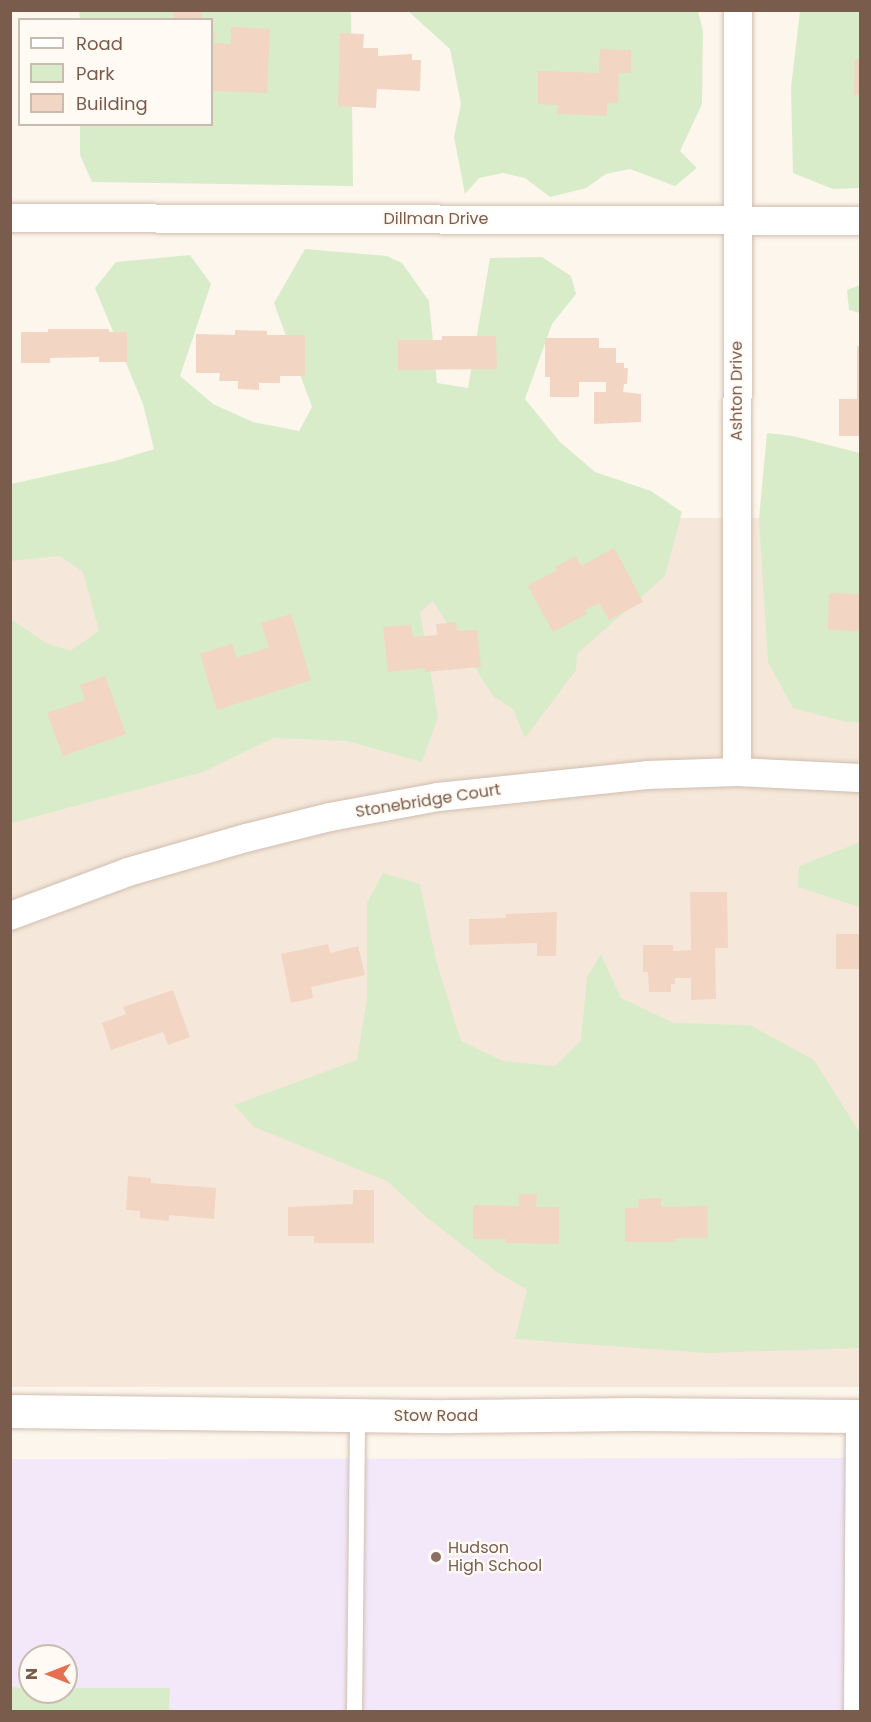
<!DOCTYPE html>
<style>
body{margin:0}
#map{position:relative;width:871px;height:1722px;overflow:hidden;background:#fdf6ec;font-family:Poppins,sans-serif}
div>[style]{position:absolute}
[style*='--x']{left:calc(var(--x)*1px);top:calc(var(--y)*1px);width:calc(var(--w)*1px);rotate:calc(var(--a)*1deg)}
.residential>*{inset:0;background:#f5e8da;transform-origin:0 0}
.education>*{inset:0;background:#f3e8fa}
.green>*{inset:0;background:#d8ecc9}
.building>*{inset:0;background:#f3d5c3;transform-origin:0 0}
.roads{filter:drop-shadow(0 0 2px #d1beb0) drop-shadow(0 0 2px #d1beb0)}
.lane>*{height:15px;margin:-7.5px;padding:0 7.5px;transform-origin:7.5px;border-radius:7.5px;background:#fff}
.street>*{height:28px;margin:-14px;padding:0 14px;transform-origin:14px;border-radius:14px;background:#fff}
.secondary>*{height:33px;margin:-16.5px;padding:0 16.5px;transform-origin:16.5px;border-radius:16.5px;background:#fff}
.dots>*{width:16px;height:16px;translate:-50% -50%;box-sizing:border-box;border:3px solid #fffaf3;border-radius:50%}
span{translate:-50% -50%;white-space:nowrap;text-align:center;line-height:1.15;-webkit-text-stroke:4.5px #fffaf3;paint-order:stroke}
.street-label{font-size:16px;color:#7a5c4d}
.education-label{font-size:16px;color:#785e54}
.left{translate:0 -50%;text-align:left}
.frame{position:absolute;inset:0;border:12px solid #7a5c4d;pointer-events:none}
.legend{position:absolute;left:18px;top:18px;width:195px;height:108px;box-sizing:border-box;background:#fffaf3;border:2px solid #cabbb1;margin:0;padding:8px 10px;list-style:none;font-size:18px;color:#7a5c4d}
.legend li{display:flex;align-items:center;gap:12px;height:30px}
.legend b{width:30px;border:2px solid #cabbb1}
.north{position:absolute;left:18px;top:1644px;width:60px;height:60px;box-sizing:border-box;background:#fffaf3;border:2px solid #cabbb1;border-radius:50%;rotate:270deg;font-size:16px;font-weight:700;line-height:24px;text-align:center;color:#7a5c4d}
.north::after{content:'';display:block;margin:auto;width:21px;height:27px;background:#e76f51;clip-path:polygon(50% 0,100% 100%,50% 72%,0 100%)}
</style>
<div id="map">
<div class="residential">
<i style="left:860px;top:518px;width:869px;height:850px;rotate:90deg"></i>
</div>
<div class="education">
<i style="clip-path:polygon(860px 1458px,860px 1711px,160px 1711px,160px 1689px,66px 1688px,66px 1656px,30px 1656px,30px 1688px,11px 1687px,11px 1459px)"></i>
</div>
<div class="green">
<i style="clip-path:polygon(79px 11px,351px 11px,353px 186px,92px 182px,80px 155px,80px 125px,212px 124px,212px 20px,80px 19px)"></i>
<i style="clip-path:polygon(408px 11px,698px 11px,703px 31px,702px 104px,680px 151px,697px 168px,675px 186px,630px 169px,606px 174px,586px 188px,550px 197px,525px 178px,503px 173px,479px 178px,465px 194px,454px 137px,461px 104px,450px 49px)"></i>
<i style="clip-path:polygon(800px 11px,860px 11px,860px 188px,833px 189px,793px 173px,791px 88px)"></i>
<i style="clip-path:polygon(305px 249px,387px 256px,402px 263px,429px 301px,437px 383px,468px 388px,490px 258px,542px 257px,571px 276px,576px 294px,552px 324px,525px 399px,560px 442px,595px 472px,651px 491px,682px 512px,665px 576px,577px 654px,576px 670px,525px 738px,513px 709px,493px 696px,433px 601px,420px 612px,438px 717px,422px 762px,347px 741px,273px 738px,203px 772px,11px 823px,11px 619px,46px 643px,70px 651px,99px 631px,83px 572px,60px 556px,11px 561px,11px 484px,115px 461px,154px 449px,143px 404px,95px 288px,116px 262px,190px 255px,211px 284px,180px 376px,213px 404px,253px 422px,299px 431px,312px 407px,274px 303px)"></i>
<i style="clip-path:polygon(860px 285px,860px 313px,849px 310px,847px 290px)"></i>
<i style="clip-path:polygon(767px 433px,793px 436px,860px 453px,860px 722px,846px 722px,793px 708px,768px 662px,759px 519px)"></i>
<i style="clip-path:polygon(860px 842px,860px 907px,798px 887px,799px 866px)"></i>
<i style="clip-path:polygon(383px 873px,420px 884px,436px 960px,461px 1041px,503px 1061px,555px 1066px,581px 1040px,587px 977px,601px 954px,621px 998px,674px 1023px,750px 1025px,814px 1060px,860px 1133px,860px 1348px,706px 1353px,515px 1339px,527px 1290px,497px 1272px,425px 1216px,387px 1181px,254px 1127px,234px 1105px,357px 1060px,367px 999px,367px 903px)"></i>
<i style="clip-path:polygon(11px 1687px,30px 1688px,30px 1692px,66px 1692px,66px 1688px,170px 1688px,169px 1711px,11px 1711px)"></i>
</div>
<div class="building">
<i style="left:174px;top:10px;width:28px;height:10px;rotate:2deg"></i>
<i style="clip-path:polygon(231px 27px,270px 29px,267px 93px,212px 91px,212px 32px,215px 32px,214px 43px,231px 44px)"></i>
<i style="clip-path:polygon(340px 33px,364px 34px,363px 48px,378px 48px,378px 56px,412px 54px,412px 60px,421px 60px,420px 91px,377px 89px,376px 108px,338px 106px)"></i>
<i style="clip-path:polygon(600px 49px,631px 50px,631px 73px,619px 73px,618px 103px,607px 103px,607px 116px,557px 114px,558px 105px,538px 104px,538px 71px,599px 73px)"></i>
<i style="clip-path:polygon(855px 59px,860px 59px,860px 95px,854px 95px)"></i>
<i style="clip-path:polygon(48px 329px,109px 329px,109px 332px,127px 332px,127px 362px,99px 362px,99px 357px,50px 358px,50px 363px,21px 363px,21px 332px,48px 332px)"></i>
<i style="clip-path:polygon(235px 330px,267px 331px,267px 335px,305px 335px,305px 376px,280px 376px,280px 383px,259px 383px,259px 390px,238px 389px,238px 381px,219px 381px,220px 373px,196px 373px,196px 334px,235px 335px)"></i>
<i style="clip-path:polygon(442px 336px,496px 336px,497px 369px,398px 370px,398px 340px,442px 340px)"></i>
<i style="clip-path:polygon(545px 338px,599px 338px,599px 348px,616px 348px,616px 363px,624px 363px,624px 368px,628px 368px,627px 384px,624px 384px,623px 392px,641px 394px,641px 422px,594px 424px,594px 392px,606px 392px,606px 382px,579px 382px,579px 397px,550px 397px,550px 377px,545px 377px)"></i>
<i style="clip-path:polygon(857px 346px,860px 346px,860px 436px,839px 436px,839px 399px,857px 399px)"></i>
<i style="clip-path:polygon(614px 548px,643px 602px,609px 620px,599px 603px,585px 610px,587px 614px,553px 632px,528px 586px,557px 570px,555px 567px,576px 556px,581px 566px)"></i>
<i style="left:829px;top:593px;width:31px;height:37px;rotate:2deg"></i>
<i style="clip-path:polygon(291px 614px,311px 680px,217px 710px,200px 654px,232px 644px,237px 658px,269px 647px,261px 623px)"></i>
<i style="clip-path:polygon(456px 622px,457px 631px,477px 630px,481px 667px,425px 672px,425px 668px,388px 672px,383px 627px,411px 625px,413px 637px,437px 635px,436px 624px)"></i>
<i style="clip-path:polygon(105px 676px,126px 734px,63px 756px,47px 713px,85px 700px,80px 685px)"></i>
<i style="clip-path:polygon(690px 892px,727px 892px,728px 948px,715px 948px,716px 999px,691px 1000px,691px 978px,675px 978px,675px 984px,671px 984px,671px 992px,649px 992px,648px 972px,643px 972px,643px 945px,673px 945px,673px 951px,691px 950px)"></i>
<i style="clip-path:polygon(557px 912px,556px 956px,537px 956px,537px 943px,469px 945px,469px 919px,506px 918px,506px 914px)"></i>
<i style="left:836px;top:934px;width:24px;height:35px"></i>
<i style="clip-path:polygon(328px 944px,330px 953px,358px 946px,365px 975px,311px 987px,313px 998px,291px 1003px,281px 954px)"></i>
<i style="clip-path:polygon(173px 990px,190px 1037px,168px 1045px,163px 1032px,111px 1050px,102px 1023px,126px 1014px,123px 1007px)"></i>
<i style="clip-path:polygon(128px 1176px,151px 1178px,151px 1183px,216px 1188px,214px 1219px,169px 1215px,169px 1221px,140px 1218px,140px 1211px,126px 1210px)"></i>
<i style="clip-path:polygon(353px 1190px,374px 1190px,374px 1243px,314px 1243px,314px 1236px,288px 1236px,288px 1207px,353px 1204px)"></i>
<i style="clip-path:polygon(519px 1194px,537px 1194px,536px 1207px,559px 1207px,559px 1244px,506px 1243px,506px 1239px,473px 1239px,473px 1205px,519px 1206px)"></i>
<i style="clip-path:polygon(661px 1198px,661px 1207px,707px 1206px,708px 1238px,675px 1238px,675px 1242px,625px 1242px,625px 1208px,639px 1208px,638px 1199px)"></i>
</div>
<div class="roads">
<div class="lane">
<i style="--x:354;--y:1712;--w:297;--a:-89.4"></i>
<i style="--x:851;--y:1712;--w:296;--a:-89.6"></i>
</div>
<div class="street">
<i style="--x:10;--y:218;--w:850;--a:0.2"></i>
<i style="--x:737;--y:772;--w:762;--a:-89.92"></i>
<i style="--x:10;--y:916;--w:126;--a:-20.4"></i>
<i style="--x:128;--y:872;--w:123;--a:-16.1"></i>
<i style="--x:246;--y:838;--w:87;--a:-14"></i>
<i style="--x:330;--y:817;--w:110;--a:-10.5"></i>
<i style="--x:438;--y:797;--w:210;--a:-6"></i>
<i style="--x:647;--y:775;--w:90;--a:-1.9"></i>
<i style="--x:737;--y:772;--w:123;--a:2.8"></i>
</div>
<div class="secondary">
<i style="--x:10;--y:1411;--w:438;--a:0.7"></i>
<i style="--x:448;--y:1416;--w:187;--a:-0.6"></i>
<i style="--x:635;--y:1414;--w:225;--a:0.5"></i>
</div>
</div>
<div class="dots">
<i style="left:436px;top:1557px;background:#8d6e63"></i>
</div>
<div class="street-label">
<span style="left:436px;top:219px">Dillman Drive</span>
<span style="left:737px;top:391px;rotate:-90deg">Ashton Drive</span>
<span style="left:428px;top:801px;rotate:-9deg">Stonebridge Court</span>
<span style="left:436px;top:1416px">Stow Road</span>
</div>
<div class="education-label">
<span class="left" style="left:448px;top:1557px">Hudson<br>High School</span>
</div>
<div class="frame"></div>
<ul class="legend">
<li><b style="height:8px;background:#fff"></b>Road</li>
<li><b style="height:16px;background:#d8ecc9"></b>Park</li>
<li><b style="height:16px;background:#f3d5c3"></b>Building</li>
</ul>
<div class="north">N</div>
</div>
